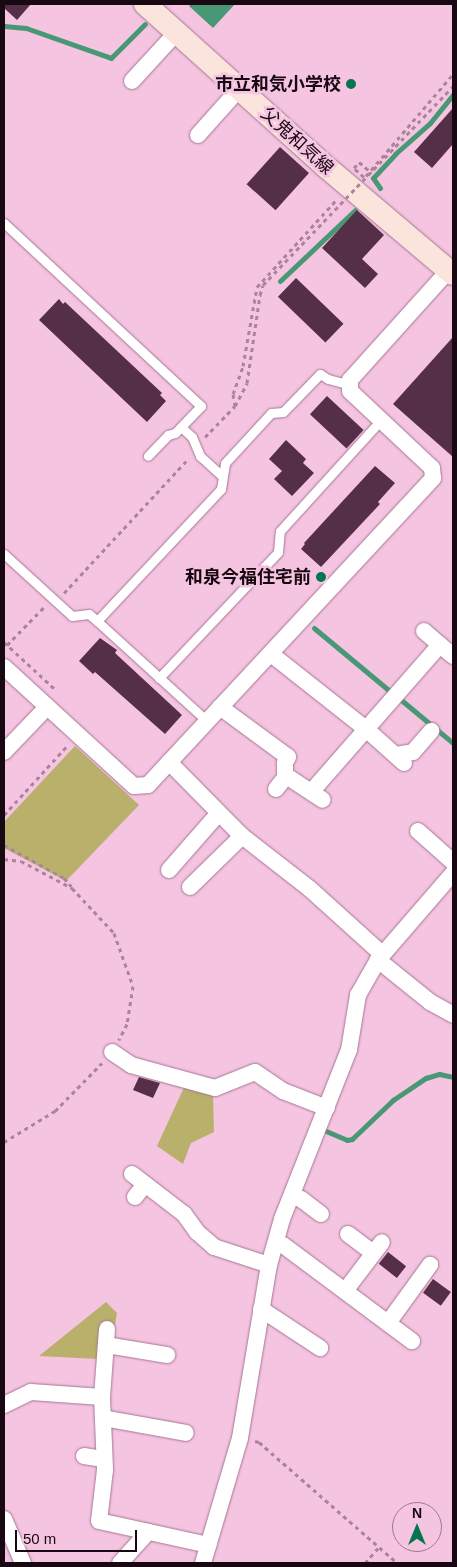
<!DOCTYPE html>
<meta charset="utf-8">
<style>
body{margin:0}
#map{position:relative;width:457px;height:1567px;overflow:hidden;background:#f5c4e1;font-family:Helvetica,"Noto Sans JP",sans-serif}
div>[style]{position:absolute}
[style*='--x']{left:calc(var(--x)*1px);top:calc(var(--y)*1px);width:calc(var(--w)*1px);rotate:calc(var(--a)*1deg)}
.green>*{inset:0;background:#b8b06b}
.water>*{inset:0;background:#489875}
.stream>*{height:5px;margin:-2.5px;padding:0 2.5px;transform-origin:2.5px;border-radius:2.5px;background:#489875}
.building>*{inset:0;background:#552e47;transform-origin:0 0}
.path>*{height:3px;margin-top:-1.5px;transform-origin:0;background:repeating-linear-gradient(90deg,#aa849a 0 4px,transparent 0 8px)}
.roads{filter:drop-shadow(0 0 1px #a47792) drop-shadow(0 0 1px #a47792)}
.lane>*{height:9px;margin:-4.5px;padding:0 4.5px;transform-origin:4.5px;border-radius:4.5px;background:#fff}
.street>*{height:16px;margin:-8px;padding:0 8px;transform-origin:8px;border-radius:8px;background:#fff}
.secondary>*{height:22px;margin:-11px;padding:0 11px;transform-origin:11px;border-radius:11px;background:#fae4db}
.path-bridge>*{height:3px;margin-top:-1.5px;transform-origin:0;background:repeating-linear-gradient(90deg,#aa849a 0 4px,transparent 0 8px)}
.dots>*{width:14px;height:14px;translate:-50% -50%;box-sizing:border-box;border:2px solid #f5c4e1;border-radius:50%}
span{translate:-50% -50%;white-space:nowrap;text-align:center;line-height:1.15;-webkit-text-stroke:5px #f5c4e1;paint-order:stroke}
.poi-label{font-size:18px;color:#180812;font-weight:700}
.right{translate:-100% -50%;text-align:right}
.street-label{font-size:18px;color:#180812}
.frame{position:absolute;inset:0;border:5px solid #180812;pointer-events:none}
.north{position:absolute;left:392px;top:1502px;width:50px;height:50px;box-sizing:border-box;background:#f5c4e1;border:1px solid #9d798e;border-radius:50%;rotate:0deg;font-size:14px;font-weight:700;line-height:20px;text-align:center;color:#180812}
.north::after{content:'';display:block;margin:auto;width:18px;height:22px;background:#037650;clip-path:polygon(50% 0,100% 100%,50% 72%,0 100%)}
.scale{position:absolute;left:15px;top:1530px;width:122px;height:22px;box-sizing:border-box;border:2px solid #180812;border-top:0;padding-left:6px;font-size:15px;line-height:18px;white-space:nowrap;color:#180812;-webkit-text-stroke:4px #f5c4e1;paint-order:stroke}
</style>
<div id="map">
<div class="green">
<i style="clip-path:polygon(75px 746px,139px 805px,66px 881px,4px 848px,4px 822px)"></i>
<i style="clip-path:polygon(186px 1083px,213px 1092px,214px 1132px,191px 1143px,183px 1164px,157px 1146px)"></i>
<i style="clip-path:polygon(106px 1302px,117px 1313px,115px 1325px,100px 1325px,98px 1359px,39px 1356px)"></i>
</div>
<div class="water">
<i style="clip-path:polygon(191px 4px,235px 4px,213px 28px,189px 6px)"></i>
</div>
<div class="stream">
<i style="--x:4;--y:26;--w:22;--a:5"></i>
<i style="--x:26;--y:28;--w:90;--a:19.4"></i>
<i style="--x:111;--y:58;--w:48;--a:-45"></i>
<i style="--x:380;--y:188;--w:12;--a:-125"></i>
<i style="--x:373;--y:178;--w:33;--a:-47"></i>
<i style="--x:395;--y:154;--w:47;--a:-41.5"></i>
<i style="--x:430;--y:123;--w:36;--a:-51"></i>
<i style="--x:280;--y:281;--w:103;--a:-43.4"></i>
<i style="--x:314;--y:628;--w:102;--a:39.8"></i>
<i style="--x:400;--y:699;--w:69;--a:39.7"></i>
<i style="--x:326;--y:1131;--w:23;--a:23"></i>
<i style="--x:347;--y:1140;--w:5;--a:-11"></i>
<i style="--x:352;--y:1139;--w:57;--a:-43.6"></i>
<i style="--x:393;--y:1100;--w:40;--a:-34"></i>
<i style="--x:426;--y:1078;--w:14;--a:-17"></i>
<i style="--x:439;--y:1074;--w:14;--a:12"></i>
</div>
<div class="building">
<i style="clip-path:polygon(4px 4px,31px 4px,17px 20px,4px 8px)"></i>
<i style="clip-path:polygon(453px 108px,453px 144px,432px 168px,414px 152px)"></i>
<i style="left:280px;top:147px;width:39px;height:50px;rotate:42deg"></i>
<i style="clip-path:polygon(357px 210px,384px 235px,362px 259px,378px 274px,365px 288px,322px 248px)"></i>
<i style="left:296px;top:278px;width:66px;height:26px;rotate:44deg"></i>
<i style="clip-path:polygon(59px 299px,63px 304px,65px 302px,162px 393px,160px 395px,166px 401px,147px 422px,39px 320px)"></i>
<i style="clip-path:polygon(453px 337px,453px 457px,393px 404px)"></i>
<i style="left:327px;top:396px;width:50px;height:25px;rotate:43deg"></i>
<i style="clip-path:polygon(286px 440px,306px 459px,303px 463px,314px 473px,292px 496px,274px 479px,282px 471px,269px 459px)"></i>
<i style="clip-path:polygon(375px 466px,395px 483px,378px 502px,380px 504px,321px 567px,301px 549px,305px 544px,304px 543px)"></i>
<i style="clip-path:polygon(100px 638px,117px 650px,115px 653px,182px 715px,165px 734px,95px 672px,93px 674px,79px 661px)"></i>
<i style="clip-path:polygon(139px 1077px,160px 1083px,153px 1098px,133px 1090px)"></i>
<i style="left:388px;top:1252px;width:23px;height:15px;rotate:38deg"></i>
<i style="left:433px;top:1279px;width:22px;height:17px;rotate:36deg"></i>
</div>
<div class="path">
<i style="--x:366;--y:176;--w:134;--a:-49.5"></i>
<i style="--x:205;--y:437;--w:43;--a:-45.9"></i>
<i style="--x:235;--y:406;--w:12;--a:-99"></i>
<i style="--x:233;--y:394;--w:30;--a:-70"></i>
<i style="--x:243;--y:366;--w:80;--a:-80"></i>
<i style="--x:257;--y:287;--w:119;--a:-47.7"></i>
<i style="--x:64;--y:593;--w:184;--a:-47.2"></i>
<i style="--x:4;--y:642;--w:69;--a:42.7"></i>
<i style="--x:7;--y:645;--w:54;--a:-45.7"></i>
<i style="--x:4;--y:815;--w:93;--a:-47.6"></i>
<i style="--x:4;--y:845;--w:68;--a:28.8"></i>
<i style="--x:64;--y:878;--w:11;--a:49"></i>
<i style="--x:4;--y:859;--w:17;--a:7"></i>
<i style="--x:21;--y:861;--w:58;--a:27.9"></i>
<i style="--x:72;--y:888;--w:62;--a:47"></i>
<i style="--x:114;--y:933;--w:56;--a:70.3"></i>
<i style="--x:133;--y:986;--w:38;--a:99"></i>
<i style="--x:127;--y:1024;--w:18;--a:117"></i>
<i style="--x:4;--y:1142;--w:60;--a:-31.3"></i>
<i style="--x:55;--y:1111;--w:67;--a:-45.6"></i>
<i style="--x:255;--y:1441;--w:4;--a:14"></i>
<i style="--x:259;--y:1442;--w:184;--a:41.2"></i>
<i style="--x:365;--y:1563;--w:21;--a:-49"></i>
</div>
<div class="roads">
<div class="lane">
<i style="--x:4;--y:223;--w:269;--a:42.9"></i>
<i style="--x:201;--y:406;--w:37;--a:134"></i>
<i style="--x:175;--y:433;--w:7;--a:164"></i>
<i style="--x:168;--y:435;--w:29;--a:134"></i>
<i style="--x:181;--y:427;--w:15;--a:42"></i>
<i style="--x:192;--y:437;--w:21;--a:67"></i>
<i style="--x:200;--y:456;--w:30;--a:42"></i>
<i style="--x:4;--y:554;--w:92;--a:42.4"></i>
<i style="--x:72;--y:616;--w:17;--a:-7"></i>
<i style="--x:89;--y:614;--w:11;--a:41"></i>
<i style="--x:159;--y:678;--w:173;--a:-46.6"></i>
<i style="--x:278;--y:552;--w:21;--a:-85"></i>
<i style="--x:280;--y:531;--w:150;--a:-47.7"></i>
<i style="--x:207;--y:721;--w:149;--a:-137.7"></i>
<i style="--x:97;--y:621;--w:181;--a:-46.8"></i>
<i style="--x:221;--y:489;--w:26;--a:-81"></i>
<i style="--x:225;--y:463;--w:68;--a:-47.4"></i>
<i style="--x:271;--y:413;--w:12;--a:-5"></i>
<i style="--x:283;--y:412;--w:53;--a:-45.8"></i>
<i style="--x:320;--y:374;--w:9;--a:32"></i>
<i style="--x:328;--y:379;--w:23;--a:15"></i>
</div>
<div class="street">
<i style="--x:132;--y:81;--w:65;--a:-47.5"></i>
<i style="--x:198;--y:135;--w:62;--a:-48.3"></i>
<i style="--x:424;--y:631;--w:21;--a:41"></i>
<i style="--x:271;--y:654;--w:121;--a:38.3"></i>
<i style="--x:366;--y:729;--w:51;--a:41.8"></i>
<i style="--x:4;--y:667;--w:176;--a:42.5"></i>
<i style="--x:134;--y:786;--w:14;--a:-4"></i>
<i style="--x:148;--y:785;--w:419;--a:-47.1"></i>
<i style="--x:433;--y:478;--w:10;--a:-96"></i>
<i style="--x:432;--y:468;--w:112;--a:-136.8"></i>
<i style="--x:350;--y:391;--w:11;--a:-90"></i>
<i style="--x:350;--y:380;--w:148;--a:-48"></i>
<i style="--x:220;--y:707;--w:84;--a:36.3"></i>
<i style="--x:288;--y:757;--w:7;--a:117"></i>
<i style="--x:285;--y:763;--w:12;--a:90"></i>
<i style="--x:285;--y:775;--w:45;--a:33.3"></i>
<i style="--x:4;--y:752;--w:62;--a:-46.3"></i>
<i style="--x:396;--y:755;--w:17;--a:-10"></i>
<i style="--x:413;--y:752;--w:28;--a:-49"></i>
<i style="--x:169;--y:762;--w:104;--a:45.4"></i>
<i style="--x:242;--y:836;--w:86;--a:37.9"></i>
<i style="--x:310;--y:889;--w:97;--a:42.1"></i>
<i style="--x:276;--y:789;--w:16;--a:-52"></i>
<i style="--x:312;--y:791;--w:194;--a:-48.8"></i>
<i style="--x:440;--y:645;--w:17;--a:40"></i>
<i style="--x:418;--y:831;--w:47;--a:41.5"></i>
<i style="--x:169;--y:870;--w:74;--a:-48.8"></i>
<i style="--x:190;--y:887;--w:73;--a:-44.4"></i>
<i style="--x:378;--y:960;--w:67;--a:38.9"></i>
<i style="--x:430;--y:1002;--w:26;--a:29"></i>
<i style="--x:112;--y:1052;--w:23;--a:34"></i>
<i style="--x:131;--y:1065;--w:87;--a:15.3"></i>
<i style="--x:215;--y:1088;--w:43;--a:-21.8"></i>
<i style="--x:255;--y:1072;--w:34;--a:34"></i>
<i style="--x:283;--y:1091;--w:47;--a:21.1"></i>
<i style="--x:132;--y:1174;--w:66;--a:37.6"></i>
<i style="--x:184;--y:1214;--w:22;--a:54"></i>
<i style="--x:197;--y:1232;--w:23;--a:41"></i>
<i style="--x:214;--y:1247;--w:58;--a:18.1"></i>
<i style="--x:293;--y:1196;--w:9;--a:21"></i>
<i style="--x:301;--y:1199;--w:25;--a:37"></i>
<i style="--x:135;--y:1197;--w:16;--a:-52"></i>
<i style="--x:348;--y:1234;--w:31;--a:37"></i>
<i style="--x:276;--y:1243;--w:7;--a:16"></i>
<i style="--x:283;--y:1245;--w:161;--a:36.7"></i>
<i style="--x:345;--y:1291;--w:61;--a:-52.9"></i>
<i style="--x:261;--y:1309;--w:71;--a:33.5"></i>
<i style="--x:388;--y:1323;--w:72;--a:-54.1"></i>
<i style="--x:107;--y:1329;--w:68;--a:94.2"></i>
<i style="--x:102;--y:1397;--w:73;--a:87.6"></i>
<i style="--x:105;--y:1470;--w:51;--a:96.7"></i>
<i style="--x:99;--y:1521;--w:112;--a:12.4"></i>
<i style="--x:106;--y:1345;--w:62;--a:9.3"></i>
<i style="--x:4;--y:1405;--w:30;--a:-26"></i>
<i style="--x:31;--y:1392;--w:71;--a:4"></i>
<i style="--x:103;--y:1418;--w:84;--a:10.2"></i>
<i style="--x:84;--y:1456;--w:20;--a:9"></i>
<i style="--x:4;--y:1519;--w:48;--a:66.6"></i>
<i style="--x:120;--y:1563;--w:42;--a:-47.9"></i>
<i style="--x:203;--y:1563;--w:130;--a:-73.5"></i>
<i style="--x:240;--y:1438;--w:175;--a:-80.5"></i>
<i style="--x:269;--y:1265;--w:48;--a:-74.2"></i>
<i style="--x:282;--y:1219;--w:182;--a:-68.4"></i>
<i style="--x:349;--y:1050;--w:56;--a:-80.7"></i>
<i style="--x:358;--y:995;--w:40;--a:-60.3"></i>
<i style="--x:378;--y:960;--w:115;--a:-49.2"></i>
</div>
<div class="secondary">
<i style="--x:145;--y:4;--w:242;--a:42"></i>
<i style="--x:325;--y:166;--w:167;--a:40.2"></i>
</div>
</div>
<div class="path-bridge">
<i style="--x:364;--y:177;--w:13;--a:-138"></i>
<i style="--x:354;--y:168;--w:8;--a:-50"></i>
<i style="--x:359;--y:162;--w:16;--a:40"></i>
<i style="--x:235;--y:406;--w:26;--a:-62"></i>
<i style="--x:247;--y:383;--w:89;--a:-81.6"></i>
<i style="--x:260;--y:295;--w:10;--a:-73"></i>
<i style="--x:263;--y:285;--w:275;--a:-46.3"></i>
</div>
<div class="dots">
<i style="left:351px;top:84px;background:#037650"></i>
<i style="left:321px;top:577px;background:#037650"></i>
</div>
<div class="poi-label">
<span class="right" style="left:341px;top:84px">市立和気小学校</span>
<span class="right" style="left:311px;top:577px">和泉今福住宅前</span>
</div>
<div class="street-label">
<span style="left:297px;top:141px;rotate:42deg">父鬼和気線</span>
</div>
<div class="frame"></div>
<div class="north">N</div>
<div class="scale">50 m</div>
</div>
